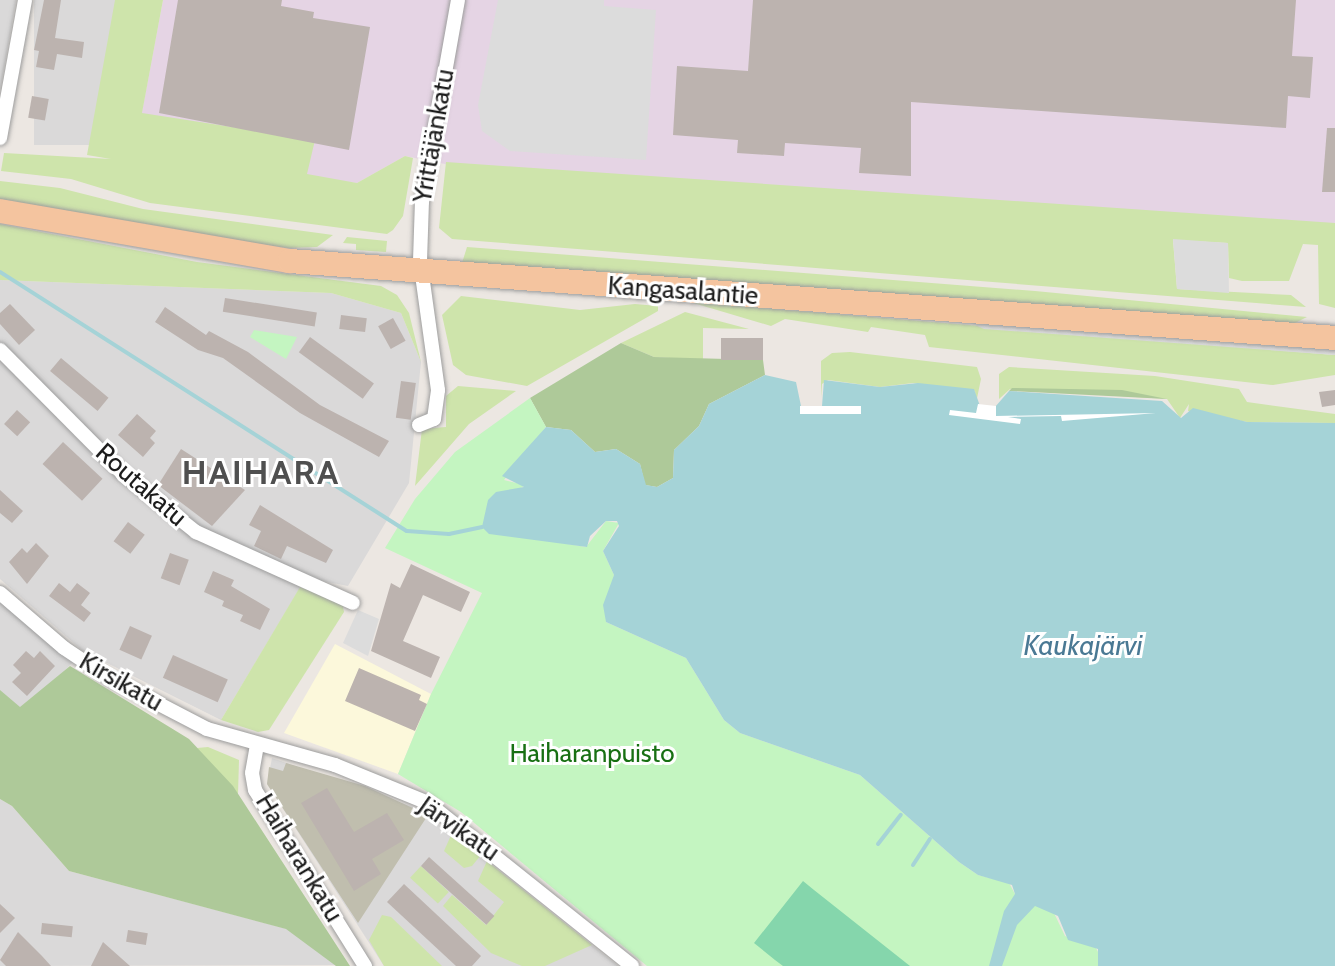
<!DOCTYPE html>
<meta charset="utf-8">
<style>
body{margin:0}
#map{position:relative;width:1335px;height:966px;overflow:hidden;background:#ece7e2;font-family:Cabin,sans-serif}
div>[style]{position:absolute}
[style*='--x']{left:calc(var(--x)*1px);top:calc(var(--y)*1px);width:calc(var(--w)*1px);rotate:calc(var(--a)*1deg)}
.residential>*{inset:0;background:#dad9d9;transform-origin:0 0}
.industrial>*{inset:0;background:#e5d4e4}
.education>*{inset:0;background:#fcf8db}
.construction>*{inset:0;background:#c0beae}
.grass>*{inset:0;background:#cee4ab;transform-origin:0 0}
.forest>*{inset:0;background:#aec999}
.park>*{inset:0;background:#c4f5c1}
.pitch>*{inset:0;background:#85d6ac}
.parking>*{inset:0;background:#dcdcdc}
.water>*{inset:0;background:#a5d3d7}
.pier>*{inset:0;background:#fff;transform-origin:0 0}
.stream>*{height:4px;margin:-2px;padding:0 2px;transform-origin:2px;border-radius:2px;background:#a5d3d7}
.building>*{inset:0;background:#bcb3af;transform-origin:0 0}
.roads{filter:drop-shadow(0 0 2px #9d9d9d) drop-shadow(0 0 2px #9d9d9d)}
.minor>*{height:14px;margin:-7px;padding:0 7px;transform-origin:7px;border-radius:7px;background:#fff}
.primary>*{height:24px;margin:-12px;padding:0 12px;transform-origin:12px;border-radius:12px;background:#f4c49f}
span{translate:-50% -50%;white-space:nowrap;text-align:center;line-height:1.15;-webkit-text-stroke:6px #fff;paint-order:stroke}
.street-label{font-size:26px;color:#1c1c1c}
.park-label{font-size:26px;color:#187013}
.water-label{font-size:28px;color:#4a7994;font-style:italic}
.district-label{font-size:34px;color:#4f4f4f;font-weight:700;letter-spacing:2px}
</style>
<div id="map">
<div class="residential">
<i style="clip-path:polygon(0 0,16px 0,0 91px)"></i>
<i style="left:34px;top:0;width:81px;height:145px"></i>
<i style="clip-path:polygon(0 280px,331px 293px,401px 313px,421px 362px,409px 483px,348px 586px,306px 578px,221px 720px,83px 651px,0 579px)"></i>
<i style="clip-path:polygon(0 601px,73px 662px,19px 718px,0 705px)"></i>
<i style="clip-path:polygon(272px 758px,419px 809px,618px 966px,384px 966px,267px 784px)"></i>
<i style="clip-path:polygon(0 799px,12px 806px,69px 871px,287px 929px,337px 965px,0 966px)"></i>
</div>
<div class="industrial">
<i style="clip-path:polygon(163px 0,1335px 0,1335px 231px,505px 176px,405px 156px,357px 183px,133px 160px)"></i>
</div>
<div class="education">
<i style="clip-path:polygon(335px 644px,431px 694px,398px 774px,284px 733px)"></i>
</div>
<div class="construction">
<i style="clip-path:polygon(286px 763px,365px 786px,428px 815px,358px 923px,267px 784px,269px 767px,283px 771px)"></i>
</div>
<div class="grass">
<i style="clip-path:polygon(115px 0,163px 0,142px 113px,315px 140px,307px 174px,357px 183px,405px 156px,413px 158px,403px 216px,393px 230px,387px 234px,150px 203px,71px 179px,1px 171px,4px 153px,111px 159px,87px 155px)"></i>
<i style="clip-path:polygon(446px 162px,1335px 223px,1335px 308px,1319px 304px,1318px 245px,1303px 244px,1289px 281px,1242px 281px,1229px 278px,1228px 243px,1173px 240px,1177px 289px,1291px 295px,1306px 307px,452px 239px,439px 228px)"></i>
<i style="clip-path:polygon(0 181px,60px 188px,143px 209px,333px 235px,317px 247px,288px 248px,174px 232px,0 199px)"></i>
<i style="clip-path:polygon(0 224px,197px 262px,381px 286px,397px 295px,409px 313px,421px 362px,401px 313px,331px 293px,0 280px)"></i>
<i style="clip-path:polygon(347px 237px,387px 241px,386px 252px,356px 250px,356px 244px,343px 243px)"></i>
<i style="clip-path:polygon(467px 247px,1035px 291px,1307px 317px,1289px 326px,462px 263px)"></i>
<i style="clip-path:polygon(461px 296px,580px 310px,635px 304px,658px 306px,658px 311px,527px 386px,466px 375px,453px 365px,442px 315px)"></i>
<i style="clip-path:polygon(690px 302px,1335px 355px,1335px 375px,1273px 385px,929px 347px,925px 335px,871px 327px,868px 332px,785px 319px,771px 326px)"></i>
<i style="clip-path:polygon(685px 312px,749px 329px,703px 328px,703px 360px,654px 357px,621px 343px)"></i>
<i style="clip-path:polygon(850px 352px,977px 367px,981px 379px,976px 403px,975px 391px,913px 383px,880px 387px,828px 380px,822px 384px,821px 398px,821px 361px,832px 353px)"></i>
<i style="clip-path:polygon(1009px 367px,1155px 376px,1239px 389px,1247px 402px,1335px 414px,1335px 423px,1247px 422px,1188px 411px,1189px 404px,1180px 418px,1167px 399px,1010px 389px,999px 399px,999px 374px)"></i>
<i style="clip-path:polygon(458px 386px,516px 391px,469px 424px,415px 486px,422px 429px,446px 427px,446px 396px)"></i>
<i style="clip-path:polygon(300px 587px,342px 601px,344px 612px,269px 730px,258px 732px,221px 720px)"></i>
<i style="clip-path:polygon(208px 747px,239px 760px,238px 794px,197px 748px)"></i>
<i style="clip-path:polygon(452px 833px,481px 855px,472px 866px,464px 868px,444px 851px)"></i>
<i style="clip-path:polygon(487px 861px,592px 945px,545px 966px,522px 966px,491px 953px,443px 906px,452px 895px,486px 925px,504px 902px,478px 881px)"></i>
<i style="left:421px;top:866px;width:38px;height:16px;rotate:43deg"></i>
<i style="clip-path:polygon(382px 915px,391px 917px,442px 966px,384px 966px,369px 940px)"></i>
</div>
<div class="forest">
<i style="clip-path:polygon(621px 343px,654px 357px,763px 360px,765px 375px,709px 404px,699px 426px,674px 450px,673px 478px,657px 487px,645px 485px,640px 464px,616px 449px,595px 452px,571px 430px,546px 427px,530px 398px)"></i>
<i style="clip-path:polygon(1012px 388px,1122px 390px,1167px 399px,1009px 391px)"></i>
<i style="clip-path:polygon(70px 666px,189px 739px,233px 786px,350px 966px,336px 966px,286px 929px,69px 871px,12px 806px,0 799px,0 690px,20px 707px)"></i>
</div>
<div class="park">
<i style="clip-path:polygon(254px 330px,297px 337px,286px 359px,250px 337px)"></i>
<i style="clip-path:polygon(530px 398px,546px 427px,504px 480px,525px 485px,521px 488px,538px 539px,586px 547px,606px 521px,619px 523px,603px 551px,614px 575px,606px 622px,686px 658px,724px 720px,740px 733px,860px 775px,959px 862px,978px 875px,1009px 883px,1015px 894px,1054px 913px,1065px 936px,1096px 948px,1105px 966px,647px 966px,461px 812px,398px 774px,431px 694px,482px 593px,385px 548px,415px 499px,455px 452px)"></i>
</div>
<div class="pitch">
<i style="clip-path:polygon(803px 881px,814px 890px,910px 966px,783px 966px,775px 960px,754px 943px)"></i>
</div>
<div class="parking">
<i style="clip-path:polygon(498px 0,604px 0,604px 6px,656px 10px,646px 160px,510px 151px,482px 131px,478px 105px)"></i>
<i style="clip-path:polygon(1173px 239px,1228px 243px,1229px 293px,1177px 289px)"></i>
<i style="clip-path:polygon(968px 322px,1335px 348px,1335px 355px,984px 329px)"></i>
<i style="clip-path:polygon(358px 610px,379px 619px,368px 656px,343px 643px)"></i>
</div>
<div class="water">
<i style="clip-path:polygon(765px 375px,796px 382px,801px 406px,822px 406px,824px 380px,880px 387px,918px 383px,974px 389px,980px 406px,995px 407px,1009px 391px,1162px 401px,1181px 418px,1193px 408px,1247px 422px,1335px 423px,1335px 966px,1098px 966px,1098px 949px,1068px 940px,1058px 916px,1035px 906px,1017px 925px,1002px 966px,989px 966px,1004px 911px,1015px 894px,1012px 885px,978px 875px,959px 862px,860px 775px,740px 733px,724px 720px,686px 658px,606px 622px,603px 605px,614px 575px,603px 551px,619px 526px,617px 521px,606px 521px,590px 536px,587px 547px,489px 534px,482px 527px,488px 500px,496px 492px,524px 487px,502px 476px,546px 427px,571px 430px,595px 452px,616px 449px,640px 464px,646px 485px,657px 487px,673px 478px,674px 450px,699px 426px,709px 404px)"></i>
</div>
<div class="pier">
<i style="clip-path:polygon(978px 404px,996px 406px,996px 416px,1156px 413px,1062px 421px,1061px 416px,1008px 417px,1021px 419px,1020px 424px,949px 415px,950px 410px,976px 413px)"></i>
<i style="left:800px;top:406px;width:61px;height:8px"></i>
</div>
<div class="stream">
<i style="--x:0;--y:272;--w:482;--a:32.5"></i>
<i style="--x:407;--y:531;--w:42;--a:4.1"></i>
<i style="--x:449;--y:534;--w:34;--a:-12"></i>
<i style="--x:878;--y:844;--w:37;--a:-52"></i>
<i style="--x:913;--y:865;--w:31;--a:-57"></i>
</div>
<div class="building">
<i style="clip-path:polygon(44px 0,61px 0,55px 38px,84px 42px,82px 58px,57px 54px,54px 70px,36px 67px,39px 51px,34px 50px)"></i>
<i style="clip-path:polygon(178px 0,282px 0,281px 6px,314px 12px,313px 18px,370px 27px,349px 150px,159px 113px)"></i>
<i style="clip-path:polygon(753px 0,1296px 0,1292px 56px,1313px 57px,1310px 98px,1288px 96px,1286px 128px,911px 102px,911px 176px,859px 173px,861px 148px,785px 143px,784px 156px,737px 153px,738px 140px,673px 135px,677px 66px,748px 71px)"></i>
<i style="left:32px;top:96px;width:17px;height:22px;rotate:10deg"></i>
<i style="clip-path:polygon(1327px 128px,1335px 128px,1335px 192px,1322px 192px)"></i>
<i style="left:225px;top:298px;width:93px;height:14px;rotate:9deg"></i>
<i style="clip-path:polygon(10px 304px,35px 330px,19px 345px,0 324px,0 313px)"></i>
<i style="clip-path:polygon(165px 307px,206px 335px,209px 331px,248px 352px,320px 405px,389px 441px,379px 457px,300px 413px,223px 358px,198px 350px,155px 322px)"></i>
<i style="left:341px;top:315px;width:26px;height:14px;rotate:7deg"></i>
<i style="left:393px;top:318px;width:26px;height:17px;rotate:61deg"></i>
<i style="left:310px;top:337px;width:79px;height:19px;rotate:36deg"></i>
<i style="left:763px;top:338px;width:22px;height:42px;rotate:90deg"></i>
<i style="left:61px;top:358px;width:62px;height:17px;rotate:40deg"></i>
<i style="left:401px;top:381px;width:15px;height:37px;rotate:8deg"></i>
<i style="clip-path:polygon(1335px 390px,1335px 405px,1322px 407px,1319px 392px)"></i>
<i style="left:17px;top:410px;width:18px;height:19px;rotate:43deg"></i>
<i style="clip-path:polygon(137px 414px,156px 431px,150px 438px,155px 443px,143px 457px,118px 435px)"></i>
<i style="left:63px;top:442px;width:54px;height:30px;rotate:43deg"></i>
<i style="clip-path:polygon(181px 449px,245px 490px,212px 526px,158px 485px)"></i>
<i style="clip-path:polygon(0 490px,23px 511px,12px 523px,0 513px)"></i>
<i style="clip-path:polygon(260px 505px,333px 550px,326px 563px,287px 546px,281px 559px,254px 546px,261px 531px,249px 525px)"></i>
<i style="left:128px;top:522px;width:21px;height:24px;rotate:37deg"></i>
<i style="clip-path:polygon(36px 543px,49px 556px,27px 584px,9px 562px,22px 548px,27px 553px)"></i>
<i style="left:170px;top:553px;width:20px;height:27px;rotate:20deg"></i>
<i style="clip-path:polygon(411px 564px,470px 592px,461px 612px,423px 595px,403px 641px,440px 657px,431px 678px,371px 651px,391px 583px,400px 588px)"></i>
<i style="clip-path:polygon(213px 571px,234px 580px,231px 586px,270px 609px,260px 630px,240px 621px,243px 615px,222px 606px,224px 601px,204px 592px)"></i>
<i style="clip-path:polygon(59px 583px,70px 592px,77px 583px,90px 593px,81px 605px,91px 613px,84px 622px,49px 596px)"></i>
<i style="left:130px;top:626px;width:24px;height:26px;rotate:24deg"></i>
<i style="clip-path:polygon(26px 651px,34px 658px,40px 651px,55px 666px,27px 696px,12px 682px,21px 673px,13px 665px)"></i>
<i style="left:173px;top:655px;width:60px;height:25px;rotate:24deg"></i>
<i style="clip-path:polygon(359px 668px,421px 695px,419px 700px,427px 704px,415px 731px,345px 701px)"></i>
<i style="clip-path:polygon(327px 788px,354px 832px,387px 813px,404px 840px,372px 859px,381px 874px,354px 891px,301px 803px)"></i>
<i style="left:429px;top:857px;width:88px;height:12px;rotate:42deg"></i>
<i style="clip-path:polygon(404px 884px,481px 956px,472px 966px,456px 966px,387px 902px)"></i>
<i style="clip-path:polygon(0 904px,15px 918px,0 933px)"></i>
<i style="left:42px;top:923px;width:31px;height:11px;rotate:6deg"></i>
<i style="left:128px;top:930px;width:20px;height:12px;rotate:9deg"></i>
<i style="clip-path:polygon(18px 932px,42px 956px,51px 966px,6px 966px,0 960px)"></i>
<i style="clip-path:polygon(103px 942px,130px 966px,91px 966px)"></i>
</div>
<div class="roads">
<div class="minor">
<i style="--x:0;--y:138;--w:140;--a:-79.7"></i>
<i style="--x:0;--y:350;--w:173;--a:45.2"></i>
<i style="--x:122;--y:473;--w:95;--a:38.6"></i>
<i style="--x:196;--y:532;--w:172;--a:24.3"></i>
<i style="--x:419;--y:425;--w:16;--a:-22"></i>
<i style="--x:434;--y:419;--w:29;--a:-82"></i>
<i style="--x:438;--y:390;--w:130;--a:-97.9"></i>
<i style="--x:420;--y:261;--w:59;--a:-88.1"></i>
<i style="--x:422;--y:202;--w:205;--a:-79.9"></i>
<i style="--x:0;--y:593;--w:84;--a:40.7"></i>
<i style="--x:64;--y:648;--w:54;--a:33.7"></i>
<i style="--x:109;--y:678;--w:110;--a:27.5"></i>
<i style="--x:207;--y:729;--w:133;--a:15.7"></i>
<i style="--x:335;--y:765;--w:100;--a:22.2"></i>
<i style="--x:428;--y:803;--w:261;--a:38.6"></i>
<i style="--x:257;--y:745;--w:28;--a:100"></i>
<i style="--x:252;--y:773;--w:17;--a:80"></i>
<i style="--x:255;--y:790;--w:208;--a:58"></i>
</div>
<div class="primary">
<i style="--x:0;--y:211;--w:294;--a:9.8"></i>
<i style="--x:290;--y:261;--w:1048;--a:4.21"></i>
</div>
</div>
<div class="street-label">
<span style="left:434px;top:136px;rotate:-80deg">Yrittäjänkatu</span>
<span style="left:683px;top:291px;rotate:4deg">Kangasalantie</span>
<span style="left:141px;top:485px;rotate:41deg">Routakatu</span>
<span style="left:121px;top:682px;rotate:30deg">Kirsikatu</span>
<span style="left:459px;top:829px;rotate:35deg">Järvikatu</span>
<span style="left:299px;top:858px;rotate:59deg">Haiharankatu</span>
</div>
<div class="park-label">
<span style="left:592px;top:754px">Haiharanpuisto</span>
</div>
<div class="water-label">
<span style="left:1083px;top:645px">Kaukajärvi</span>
</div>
<div class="district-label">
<span style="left:261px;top:473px">HAIHARA</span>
</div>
</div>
